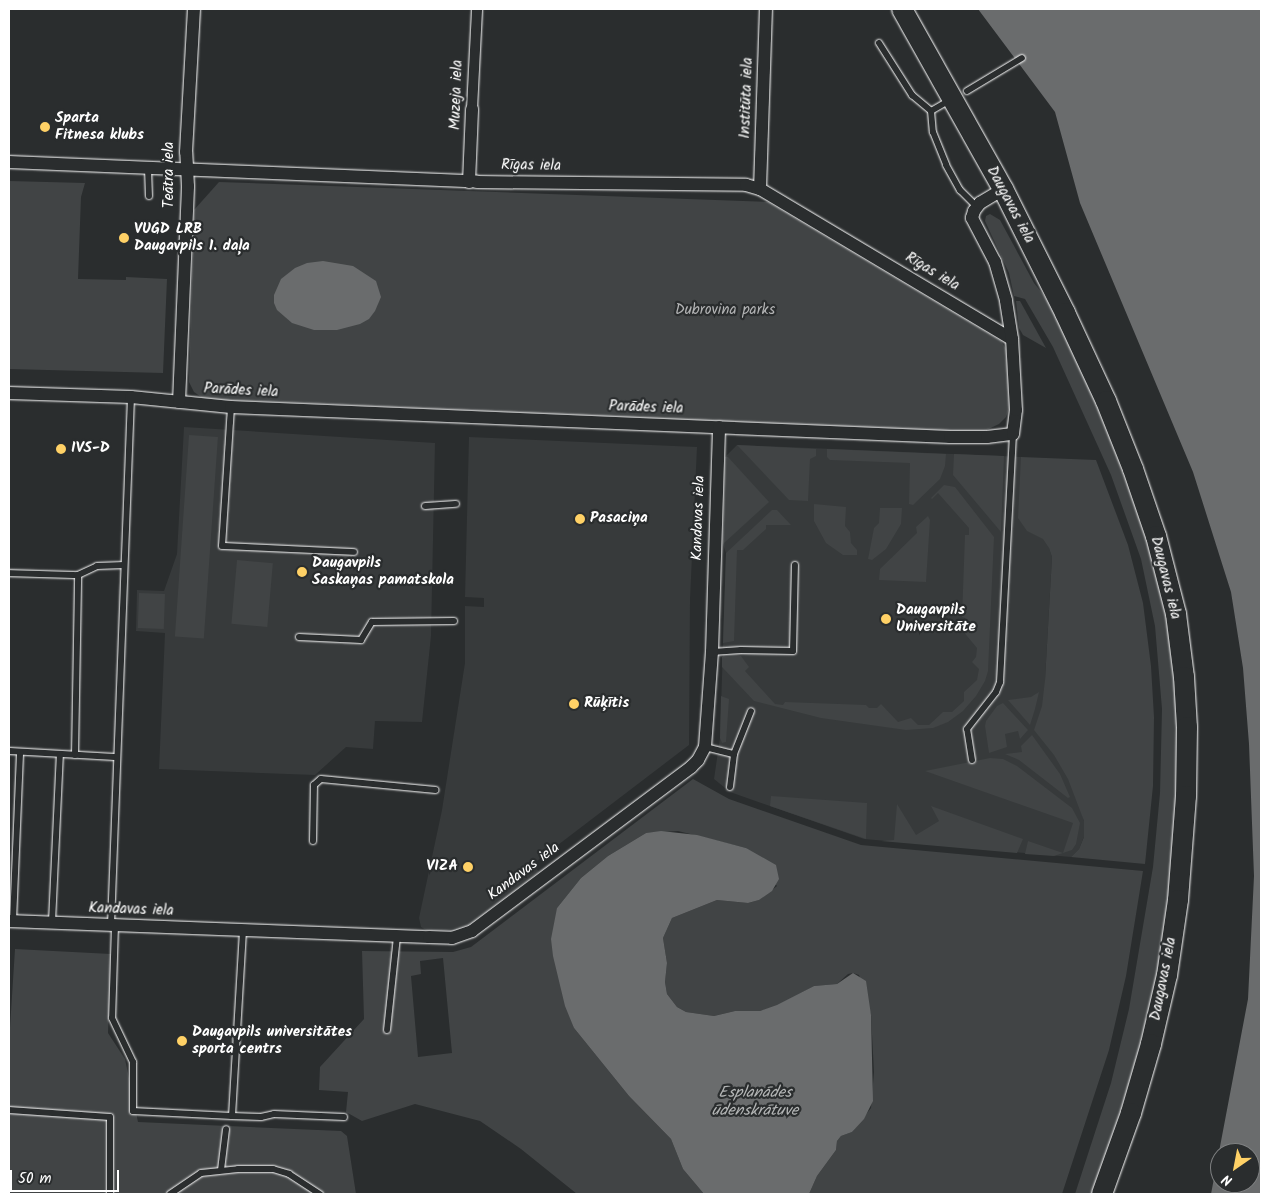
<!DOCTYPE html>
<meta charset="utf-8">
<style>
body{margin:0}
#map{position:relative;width:1270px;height:1203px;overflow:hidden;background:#2a2d2e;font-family:Kalam,sans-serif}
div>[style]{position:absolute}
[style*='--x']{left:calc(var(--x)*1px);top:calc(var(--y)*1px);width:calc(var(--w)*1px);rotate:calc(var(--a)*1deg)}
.built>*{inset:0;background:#373a3b}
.green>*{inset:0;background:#414445;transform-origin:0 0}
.water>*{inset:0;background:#6a6c6d}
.roads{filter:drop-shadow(0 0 1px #fff) drop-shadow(0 0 1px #fff)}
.service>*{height:6px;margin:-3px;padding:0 3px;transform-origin:3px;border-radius:3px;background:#2a2d2e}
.pedestrian>*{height:10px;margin:-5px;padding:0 5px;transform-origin:5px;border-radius:5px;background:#2a2d2e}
.minor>*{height:12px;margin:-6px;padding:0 6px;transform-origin:6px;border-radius:6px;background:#2a2d2e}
.primary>*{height:20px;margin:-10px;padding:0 10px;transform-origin:10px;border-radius:10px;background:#2a2d2e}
.dots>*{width:14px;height:14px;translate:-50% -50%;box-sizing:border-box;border:2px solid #2a2d2e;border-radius:50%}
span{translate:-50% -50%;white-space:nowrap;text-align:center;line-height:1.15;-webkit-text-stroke:4.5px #2a2d2e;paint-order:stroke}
.street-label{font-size:15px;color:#fff}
.poi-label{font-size:15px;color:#fff;font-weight:700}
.left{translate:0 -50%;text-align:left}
.right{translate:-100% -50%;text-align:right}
.park-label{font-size:15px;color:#b3b4b5}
.water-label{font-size:16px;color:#b4b6b6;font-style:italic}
.frame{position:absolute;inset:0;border:10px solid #fff;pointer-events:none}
.north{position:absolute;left:1210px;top:1143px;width:50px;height:50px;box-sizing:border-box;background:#2a2d2e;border:1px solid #7f8182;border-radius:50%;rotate:213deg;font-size:14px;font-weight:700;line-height:20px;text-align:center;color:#fff}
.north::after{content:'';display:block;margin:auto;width:18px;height:22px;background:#ffd166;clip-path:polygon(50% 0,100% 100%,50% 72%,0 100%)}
.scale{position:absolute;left:10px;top:1170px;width:109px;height:22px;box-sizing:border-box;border:2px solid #fff;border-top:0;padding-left:6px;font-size:15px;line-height:18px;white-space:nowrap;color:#fff;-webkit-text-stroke:4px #2a2d2e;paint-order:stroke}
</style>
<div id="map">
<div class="built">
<i style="clip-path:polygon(184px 427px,435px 443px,431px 636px,422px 722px,375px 721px,373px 749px,346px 747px,315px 775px,159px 769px,165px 633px,136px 631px,137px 590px,164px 591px,177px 554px)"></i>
<i style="clip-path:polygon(469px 437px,697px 447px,690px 600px,689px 745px,533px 864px,539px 872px,469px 925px,447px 930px,426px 930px,421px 927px,419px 918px,442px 810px,465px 663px,465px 606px,484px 607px,484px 598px,465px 597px)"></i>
<i style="clip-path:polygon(737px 445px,1021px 457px,1052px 557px,1045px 680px,1084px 821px,1084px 837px,1079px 849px,1071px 857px,864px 839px,730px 792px,714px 779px,720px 738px,726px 553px,723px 544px,725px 457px)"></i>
</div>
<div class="green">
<i style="clip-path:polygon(9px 181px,85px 183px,81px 197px,78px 279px,126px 280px,126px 277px,167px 279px,163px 373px,9px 369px)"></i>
<i style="clip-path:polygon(219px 182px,768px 202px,1001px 341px,1006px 349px,1009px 408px,1006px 417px,999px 424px,982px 432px,204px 399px,194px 392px,189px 382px,194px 210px)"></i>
<i style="clip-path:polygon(990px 214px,1000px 220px,1034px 283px,1056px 311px,1088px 378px,1150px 541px,1173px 646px,1179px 762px,1173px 869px,1162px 955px,1127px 1098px,1094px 1194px,1075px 1194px,1111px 1083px,1129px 1009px,1153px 867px,1160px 793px,1162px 709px,1155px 626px,1141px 559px,1111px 475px,1053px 347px,1025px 299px,1014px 296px,1009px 273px,985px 221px,986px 216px)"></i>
<i style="clip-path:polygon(1016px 301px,1020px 301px,1046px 348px,1023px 335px,1019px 328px)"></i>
<i style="left:189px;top:435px;width:29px;height:202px;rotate:4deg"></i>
<i style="clip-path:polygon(737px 445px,816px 449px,816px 456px,810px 459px,808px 501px,789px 500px)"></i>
<i style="clip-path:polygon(827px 449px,946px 454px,945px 466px,940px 479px,913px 505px,909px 504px,910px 463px,830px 460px,827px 457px)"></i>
<i style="clip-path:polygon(954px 454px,1004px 456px,1001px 532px,953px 475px)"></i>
<i style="clip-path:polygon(725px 457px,728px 457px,769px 502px,723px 544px)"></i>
<i style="clip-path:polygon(1021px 457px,1096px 460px,1128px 545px,1143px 603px,1151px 666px,1154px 717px,1153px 786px,1145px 864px,1071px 857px,1079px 849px,1084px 837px,1084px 821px,1068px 779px,1054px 755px,1034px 730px,1042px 706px,1045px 680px,1052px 557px,1049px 548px,1043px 539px,1027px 531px,1018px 518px)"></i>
<i style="clip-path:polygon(944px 485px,955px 487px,994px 537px,988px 671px,985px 681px,976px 696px,963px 711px,948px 722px,933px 728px,906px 730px,821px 718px,754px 701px,722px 667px,722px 657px,741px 656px,749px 667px,745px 671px,775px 704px,783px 705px,785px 702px,866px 705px,869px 708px,877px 708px,881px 704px,898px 722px,911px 718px,918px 725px,929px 725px,943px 712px,952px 712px,964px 701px,964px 692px,977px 680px,979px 669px,972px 662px,976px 657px,977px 648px,962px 630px,965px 628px,965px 618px,962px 617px,965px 535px,969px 535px,969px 528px,938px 493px,932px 499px,931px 498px)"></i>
<i style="clip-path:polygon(814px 504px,846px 507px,845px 526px,850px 532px,851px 543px,857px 550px,857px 555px,843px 555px,826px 543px,814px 521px)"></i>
<i style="clip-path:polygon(880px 508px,902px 508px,901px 524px,886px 549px,872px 560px,868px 559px,874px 528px,879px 523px)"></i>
<i style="clip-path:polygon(772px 510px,777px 510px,791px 525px,766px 525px,766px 529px,743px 550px,737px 550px,734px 641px,723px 643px,726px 553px)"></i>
<i style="clip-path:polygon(928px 516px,930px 520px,926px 582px,879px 580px,880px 569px,917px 533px,916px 527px)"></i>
<i style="left:237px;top:560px;width:36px;height:64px;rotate:5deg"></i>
<i style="left:139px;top:593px;width:26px;height:35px;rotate:2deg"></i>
<i style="clip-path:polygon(1039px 692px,1035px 709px,1030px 725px,1008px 700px,1031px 697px)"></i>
<i style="clip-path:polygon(721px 696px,729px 699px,726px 742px,722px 743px,720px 738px)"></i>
<i style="clip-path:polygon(1003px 703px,1028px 730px,1020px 739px,1018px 731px,1005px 734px,1007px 747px,989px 753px,985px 726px,986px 721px,997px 706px)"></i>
<i style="clip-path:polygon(1032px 735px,1060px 774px,1070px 797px,1068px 798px,1019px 760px,1005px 754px,1022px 752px,1021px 746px)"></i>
<i style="clip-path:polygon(990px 758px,1003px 759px,1017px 766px,1072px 808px,1080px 823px,1076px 844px,1072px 850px,1054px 856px,1025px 854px,1028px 841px,1063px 853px,1073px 823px,925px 771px)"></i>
<i style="clip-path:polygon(evenodd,693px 779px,729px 799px,861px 845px,1143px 871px,1126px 976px,1109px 1050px,1062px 1194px,809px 1194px,817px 1176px,836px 1150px,837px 1141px,841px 1136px,852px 1132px,871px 1108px,874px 1072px,871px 1015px,859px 975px,853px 973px,848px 974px,837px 984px,814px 986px,777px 1006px,760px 1011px,735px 1011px,714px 1016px,686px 1012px,677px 1007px,667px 994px,665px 982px,667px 963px,663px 938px,672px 918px,717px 900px,748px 903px,759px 900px,777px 886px,746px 848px,678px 831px,646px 833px,608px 856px,581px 878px,557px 908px,574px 1028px,629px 1096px,671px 1139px,683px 1169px,704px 1194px,577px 1194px,521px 1149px,480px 1121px,415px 1104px,362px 1121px,346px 1112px,348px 1092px,319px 1090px,320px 1067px,364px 1019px,362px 951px,453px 952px,471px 947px,693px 779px,443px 958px,452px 1053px,418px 1057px,411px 976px,421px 974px,420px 961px,443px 958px)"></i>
<i style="clip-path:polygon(771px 796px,867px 803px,866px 839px,770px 806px)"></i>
<i style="clip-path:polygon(897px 804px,916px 835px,939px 821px,931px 806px,1023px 839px,1017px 853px,881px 841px,894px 840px)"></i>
<i style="clip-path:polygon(15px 949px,111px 954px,108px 1033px,125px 1059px,138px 1122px,341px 1131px,347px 1136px,356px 1194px,9px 1194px,9px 1043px)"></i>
</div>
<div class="water">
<i style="clip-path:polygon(evenodd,978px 9px,1261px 9px,1261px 1194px,1211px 1194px,1248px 999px,1254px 876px,1249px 744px,1243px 668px,1231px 592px,1193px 472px,1080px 203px,1055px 112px,978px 9px,1220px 1153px,1250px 1153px,1250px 1183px,1220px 1183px,1220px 1153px)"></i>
<i style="clip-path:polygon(323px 261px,353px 266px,376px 281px,381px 297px,375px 311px,369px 319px,360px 324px,337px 330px,314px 330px,292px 323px,277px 310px,274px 303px,274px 295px,281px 279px,295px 268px,307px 263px)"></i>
<i style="clip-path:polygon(661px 831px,697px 835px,746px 848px,776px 865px,779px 879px,772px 891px,759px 900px,748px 903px,717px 900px,672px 918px,663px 938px,667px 963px,665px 982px,667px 994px,677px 1007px,686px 1012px,714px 1016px,735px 1011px,760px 1011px,777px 1005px,814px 986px,837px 984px,853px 973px,866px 981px,871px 1015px,873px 1101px,864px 1119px,852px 1132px,841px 1136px,837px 1141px,836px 1150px,817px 1176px,809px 1194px,704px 1194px,683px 1169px,671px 1139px,629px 1096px,574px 1028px,565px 1006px,553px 956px,551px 939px,557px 908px,581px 878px,608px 856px,646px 833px)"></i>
</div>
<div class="roads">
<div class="service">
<i style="--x:879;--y:43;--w:62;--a:57.6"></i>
<i style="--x:912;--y:95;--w:25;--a:40"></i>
<i style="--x:967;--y:91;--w:64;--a:-31"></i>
<i style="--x:931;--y:111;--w:21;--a:85"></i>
<i style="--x:933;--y:132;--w:35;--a:68"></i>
<i style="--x:946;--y:165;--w:29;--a:61"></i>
<i style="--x:960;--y:190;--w:24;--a:45"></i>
<i style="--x:931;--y:111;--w:16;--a:-30"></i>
<i style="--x:148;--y:168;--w:28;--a:88"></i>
<i style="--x:231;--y:407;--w:139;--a:93.7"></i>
<i style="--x:222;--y:546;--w:132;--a:2.6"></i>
<i style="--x:425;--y:506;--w:31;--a:-4"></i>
<i style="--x:9;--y:573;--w:69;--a:1.7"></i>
<i style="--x:299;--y:637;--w:62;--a:2.8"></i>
<i style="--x:361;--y:640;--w:21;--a:-59"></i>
<i style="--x:372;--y:622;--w:82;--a:-0.7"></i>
<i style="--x:712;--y:652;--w:29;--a:-4"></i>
<i style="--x:741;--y:650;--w:52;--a:1.1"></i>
<i style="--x:793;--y:651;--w:86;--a:-88.7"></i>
<i style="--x:705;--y:747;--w:30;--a:14"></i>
<i style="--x:9;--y:751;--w:107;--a:3.2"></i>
<i style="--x:75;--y:755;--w:180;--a:-89"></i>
<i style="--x:78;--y:575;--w:21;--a:-25"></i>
<i style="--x:97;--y:566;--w:27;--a:-2"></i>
<i style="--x:972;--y:760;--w:31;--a:-99"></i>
<i style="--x:967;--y:729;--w:47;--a:-51.9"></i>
<i style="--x:996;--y:692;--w:11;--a:-68"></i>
<i style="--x:1000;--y:682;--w:248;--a:-87"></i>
<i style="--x:730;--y:787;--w:33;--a:-83"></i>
<i style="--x:734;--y:754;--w:46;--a:-68.4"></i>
<i style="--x:313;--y:841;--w:56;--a:-89"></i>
<i style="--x:314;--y:785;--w:9;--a:-41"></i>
<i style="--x:321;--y:779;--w:115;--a:5.5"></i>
<i style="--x:13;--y:921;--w:169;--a:-87.6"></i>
<i style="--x:52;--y:922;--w:168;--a:-87.3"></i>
<i style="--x:111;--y:925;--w:528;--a:-87.83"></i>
<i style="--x:115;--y:925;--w:93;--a:91.8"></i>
<i style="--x:112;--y:1018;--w:49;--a:64.5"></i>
<i style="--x:133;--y:1062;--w:49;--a:90"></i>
<i style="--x:133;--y:1111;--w:99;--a:2.9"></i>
<i style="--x:232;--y:1116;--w:186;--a:-86.6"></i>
<i style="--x:387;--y:1030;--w:95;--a:-83.9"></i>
<i style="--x:9;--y:1110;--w:101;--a:4"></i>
<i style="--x:110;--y:1117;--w:77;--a:90"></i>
<i style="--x:232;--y:1116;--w:29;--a:2"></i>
<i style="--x:261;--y:1117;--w:13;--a:-13"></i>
<i style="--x:274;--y:1114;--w:70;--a:2.5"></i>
<i style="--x:221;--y:1170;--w:41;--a:-83"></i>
<i style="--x:170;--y:1194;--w:37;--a:-34"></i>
<i style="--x:201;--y:1173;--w:37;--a:-6"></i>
<i style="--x:238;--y:1169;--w:35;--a:0"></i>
<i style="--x:273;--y:1169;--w:17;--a:17"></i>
<i style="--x:289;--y:1174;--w:37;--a:33"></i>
</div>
<div class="pedestrian">
<i style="--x:472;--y:109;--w:100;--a:-87.1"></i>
</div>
<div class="minor">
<i style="--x:9;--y:162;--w:468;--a:2.4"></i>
<i style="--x:477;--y:182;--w:269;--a:0.6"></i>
<i style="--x:746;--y:185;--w:15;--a:16"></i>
<i style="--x:760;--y:189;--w:293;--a:30.8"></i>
<i style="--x:469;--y:182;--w:73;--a:-87.6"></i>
<i style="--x:760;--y:189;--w:180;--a:-88.1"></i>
<i style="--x:9;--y:393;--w:122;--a:1.9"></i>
<i style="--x:131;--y:397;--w:100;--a:5.7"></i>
<i style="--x:231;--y:407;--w:720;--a:2.39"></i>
<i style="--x:950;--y:437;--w:37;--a:0"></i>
<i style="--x:987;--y:437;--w:26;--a:-7"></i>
<i style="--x:1013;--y:434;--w:24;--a:-83"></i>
<i style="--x:1016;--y:410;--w:71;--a:-93.2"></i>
<i style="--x:1012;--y:339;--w:39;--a:-99"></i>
<i style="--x:1006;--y:300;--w:40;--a:-106"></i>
<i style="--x:995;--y:262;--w:50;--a:-117.6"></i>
<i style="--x:972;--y:218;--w:7;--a:-74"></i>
<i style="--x:974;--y:211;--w:10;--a:-53"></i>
<i style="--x:980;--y:203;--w:27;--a:-31"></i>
<i style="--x:179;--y:402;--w:216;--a:-87.6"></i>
<i style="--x:188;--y:186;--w:34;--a:-93"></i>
<i style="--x:186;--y:152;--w:143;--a:-86.8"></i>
<i style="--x:9;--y:921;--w:420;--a:2.2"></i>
<i style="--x:429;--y:937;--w:23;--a:2"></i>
<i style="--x:452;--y:938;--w:21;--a:-19"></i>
<i style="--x:472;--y:931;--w:274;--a:-36.8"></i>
<i style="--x:691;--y:767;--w:10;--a:-45"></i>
<i style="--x:698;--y:760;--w:15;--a:-62"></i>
<i style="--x:705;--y:747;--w:95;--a:-85.8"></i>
<i style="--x:712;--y:652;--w:225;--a:-88.2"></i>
</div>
<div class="primary">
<i style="--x:902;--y:9;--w:206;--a:60.7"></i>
<i style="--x:1003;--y:189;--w:139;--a:63.4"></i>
<i style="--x:1065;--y:313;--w:97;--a:65"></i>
<i style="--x:1106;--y:401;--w:73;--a:68.3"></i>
<i style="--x:1133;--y:469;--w:71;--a:71.1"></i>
<i style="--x:1156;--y:536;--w:81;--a:75.6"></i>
<i style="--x:1176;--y:614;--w:64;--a:82.8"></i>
<i style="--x:1184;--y:677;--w:50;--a:86.6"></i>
<i style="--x:1187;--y:727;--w:69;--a:90.8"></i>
<i style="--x:1186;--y:796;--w:104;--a:94.4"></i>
<i style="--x:1178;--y:900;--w:76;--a:98.3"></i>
<i style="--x:1167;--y:975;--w:71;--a:103.1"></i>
<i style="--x:1151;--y:1044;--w:72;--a:106.2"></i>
<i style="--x:1131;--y:1113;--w:86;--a:109.7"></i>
</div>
</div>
<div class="dots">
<i style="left:45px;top:127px;background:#ffd166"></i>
<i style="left:124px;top:238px;background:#ffd166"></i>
<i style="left:61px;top:449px;background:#ffd166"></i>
<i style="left:580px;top:519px;background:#ffd166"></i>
<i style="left:302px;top:572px;background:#ffd166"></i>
<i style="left:886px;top:619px;background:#ffd166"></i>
<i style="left:574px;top:704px;background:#ffd166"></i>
<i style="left:468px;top:867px;background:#ffd166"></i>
<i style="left:182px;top:1041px;background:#ffd166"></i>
</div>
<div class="street-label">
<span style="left:457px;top:95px;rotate:-88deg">Muzeja iela</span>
<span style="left:747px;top:98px;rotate:-88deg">Institūta iela</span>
<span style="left:531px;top:166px;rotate:1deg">Rīgas iela</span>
<span style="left:170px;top:175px;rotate:-90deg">Teātra iela</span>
<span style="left:1010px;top:205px;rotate:62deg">Daugavas iela</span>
<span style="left:932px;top:272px;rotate:31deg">Rīgas iela</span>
<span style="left:241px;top:391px;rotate:3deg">Parādes iela</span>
<span style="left:646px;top:408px;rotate:2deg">Parādes iela</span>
<span style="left:699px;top:518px;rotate:-88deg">Kandavas iela</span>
<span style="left:1165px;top:578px;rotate:76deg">Daugavas iela</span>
<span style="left:524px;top:872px;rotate:-37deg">Kandavas iela</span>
<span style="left:131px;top:910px;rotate:2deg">Kandavas iela</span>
<span style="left:1164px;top:979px;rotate:-79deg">Daugavas iela</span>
</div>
<div class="poi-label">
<span class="left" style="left:55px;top:127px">Sparta<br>Fitnesa klubs</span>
<span class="left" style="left:134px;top:238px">VUGD LRB<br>Daugavpils 1. daļa</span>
<span class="left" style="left:71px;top:449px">IVS-D</span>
<span class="left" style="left:590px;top:519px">Pasaciņa</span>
<span class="left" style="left:312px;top:572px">Daugavpils<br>Saskaņas pamatskola</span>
<span class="left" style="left:896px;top:619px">Daugavpils<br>Universitāte</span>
<span class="left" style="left:584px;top:704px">Rūķītis</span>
<span class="right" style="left:458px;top:867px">VIZA</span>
<span class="left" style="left:192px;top:1041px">Daugavpils universitātes<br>sporta centrs</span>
</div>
<div class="park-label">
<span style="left:725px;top:311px">Dubrovina parks</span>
</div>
<div class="water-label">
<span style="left:755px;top:1102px">Esplanādes<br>ūdenskrātuve</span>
</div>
<div class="frame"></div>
<div class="north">N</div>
<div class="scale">50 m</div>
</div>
